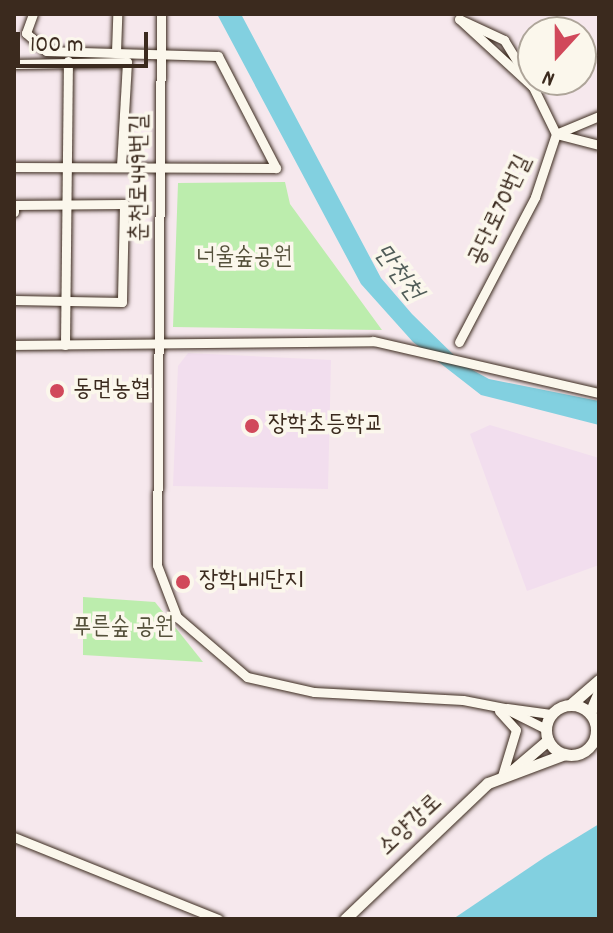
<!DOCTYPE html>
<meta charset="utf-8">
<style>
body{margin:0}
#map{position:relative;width:613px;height:933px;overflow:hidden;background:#f6e8ed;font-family:Dekko,"Poor Story",sans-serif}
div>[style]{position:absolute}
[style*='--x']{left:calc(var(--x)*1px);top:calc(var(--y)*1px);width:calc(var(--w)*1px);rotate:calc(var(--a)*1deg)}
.built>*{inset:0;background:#f2deee}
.green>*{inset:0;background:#bcedad}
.water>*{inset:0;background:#82d0e0}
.roads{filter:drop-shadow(0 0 2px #3b2a1e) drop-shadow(0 0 2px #3b2a1e)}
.minor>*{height:9px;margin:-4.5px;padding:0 4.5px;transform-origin:4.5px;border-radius:4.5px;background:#fbf7ec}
.tertiary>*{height:11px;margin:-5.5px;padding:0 5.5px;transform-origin:5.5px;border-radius:5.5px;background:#fbf7ec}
.tertiary>.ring{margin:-5.5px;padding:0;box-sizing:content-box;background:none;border:11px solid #fbf7ec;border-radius:50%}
.dots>*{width:22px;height:22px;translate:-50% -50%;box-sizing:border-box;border:4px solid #fbf7ec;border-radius:50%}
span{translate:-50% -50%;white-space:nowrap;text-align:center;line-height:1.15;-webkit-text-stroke:7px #fbf7ec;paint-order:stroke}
.street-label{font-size:24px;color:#3b2a1e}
.park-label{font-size:24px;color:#55513b}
.poi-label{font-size:24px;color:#3b2a1e}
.left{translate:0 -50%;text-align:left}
.water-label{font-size:26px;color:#505c58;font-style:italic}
.frame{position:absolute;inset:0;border:16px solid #3b2a1e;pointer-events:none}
.north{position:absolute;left:517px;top:16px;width:80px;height:80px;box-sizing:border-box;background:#fbf7ec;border:2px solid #aea59a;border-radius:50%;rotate:201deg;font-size:22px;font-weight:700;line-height:32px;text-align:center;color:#3b2a1e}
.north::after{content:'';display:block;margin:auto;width:28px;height:36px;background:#d1495b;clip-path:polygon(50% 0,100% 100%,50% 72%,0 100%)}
.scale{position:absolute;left:16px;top:32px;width:132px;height:36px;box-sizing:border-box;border:4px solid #3b2a1e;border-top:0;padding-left:10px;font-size:24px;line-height:28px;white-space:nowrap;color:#3b2a1e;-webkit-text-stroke:6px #fbf7ec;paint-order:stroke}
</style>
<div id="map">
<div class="built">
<i style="clip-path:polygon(188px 353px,331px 360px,328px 489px,173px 486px,178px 366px)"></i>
<i style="clip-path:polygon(490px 425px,599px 458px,599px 565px,527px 591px,470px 434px)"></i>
</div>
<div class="green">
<i style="clip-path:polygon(285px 182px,290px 204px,382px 330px,173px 327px,178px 183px)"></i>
<i style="clip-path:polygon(83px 597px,155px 602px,203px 662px,83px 655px)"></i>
</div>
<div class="water">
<i style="clip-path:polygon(217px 14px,241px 14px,381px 278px,412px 314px,465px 366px,489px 379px,599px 401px,599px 425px,481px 395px,413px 342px,361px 284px)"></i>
<i style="clip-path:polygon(599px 824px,599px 919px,453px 919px,545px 857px)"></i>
</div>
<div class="roads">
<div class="minor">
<i style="--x:161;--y:14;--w:551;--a:90.42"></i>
<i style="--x:157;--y:565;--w:56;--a:69"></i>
<i style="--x:177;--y:617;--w:92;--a:40.6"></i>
<i style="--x:247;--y:677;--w:69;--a:12.6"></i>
<i style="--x:314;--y:692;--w:149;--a:3.1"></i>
<i style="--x:463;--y:700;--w:42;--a:11"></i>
<i style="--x:504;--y:708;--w:47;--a:26.6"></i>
<i style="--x:116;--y:52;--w:38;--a:-88"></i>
<i style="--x:14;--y:64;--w:113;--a:-1"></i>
<i style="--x:127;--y:62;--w:105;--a:93.3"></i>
<i style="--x:533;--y:87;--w:100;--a:-137.4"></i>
<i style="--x:459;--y:19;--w:50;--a:25"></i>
<i style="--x:504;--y:40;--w:55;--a:58.3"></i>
<i style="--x:533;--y:87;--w:52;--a:63.9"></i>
<i style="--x:556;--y:134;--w:47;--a:-22.7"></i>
<i style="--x:556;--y:134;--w:44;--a:14.3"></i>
<i style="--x:14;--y:167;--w:262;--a:0.2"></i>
<i style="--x:276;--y:168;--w:126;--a:-117.4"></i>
<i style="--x:218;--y:56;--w:172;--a:-178.3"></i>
<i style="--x:46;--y:51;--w:27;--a:-138"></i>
<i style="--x:26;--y:33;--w:20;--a:-70"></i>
<i style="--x:14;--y:212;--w:7;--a:-90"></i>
<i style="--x:14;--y:205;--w:110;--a:-0.5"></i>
<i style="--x:124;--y:204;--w:98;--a:91.2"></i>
<i style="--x:122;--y:302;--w:108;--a:-178.9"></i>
<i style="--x:459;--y:342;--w:164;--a:-62.3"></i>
<i style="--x:535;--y:197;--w:66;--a:-71.6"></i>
<i style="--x:14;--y:345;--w:359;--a:-0.6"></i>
<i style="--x:373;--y:341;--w:232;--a:13"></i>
<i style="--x:65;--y:345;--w:284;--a:-89.4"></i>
<i style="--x:507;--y:708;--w:44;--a:7.8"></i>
<i style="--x:499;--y:711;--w:25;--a:48"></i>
<i style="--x:516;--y:730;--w:48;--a:106.9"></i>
<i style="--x:14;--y:837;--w:220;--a:21.9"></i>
</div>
<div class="tertiary">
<i class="ring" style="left:546px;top:705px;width:39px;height:39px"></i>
<i style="--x:570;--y:705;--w:38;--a:-41"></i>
<i style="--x:590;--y:713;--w:23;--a:-67"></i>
<i style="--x:513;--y:770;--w:46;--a:-40.6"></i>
<i style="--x:345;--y:919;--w:197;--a:-43.6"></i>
<i style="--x:488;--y:783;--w:82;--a:-20.6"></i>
</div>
</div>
<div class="dots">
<i style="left:57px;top:391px;background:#d1495b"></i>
<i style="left:252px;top:426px;background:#d1495b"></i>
<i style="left:183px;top:582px;background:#d1495b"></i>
</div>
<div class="street-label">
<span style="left:141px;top:178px;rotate:-90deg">춘천로449번길</span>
<span style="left:501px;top:211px;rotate:-65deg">공단로70번길</span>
<span style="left:411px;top:826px;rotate:-43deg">소양강로</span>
</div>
<div class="park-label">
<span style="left:244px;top:259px">너울숲공원</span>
<span style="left:123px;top:629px">푸른숲 공원</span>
</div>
<div class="poi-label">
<span class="left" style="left:73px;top:391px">동면농협</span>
<span class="left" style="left:268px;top:426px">장학초등학교</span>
<span class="left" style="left:199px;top:582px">장학LH1단지</span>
</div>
<div class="water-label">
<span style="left:397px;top:273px;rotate:53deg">만천천</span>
</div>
<div class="frame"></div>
<div class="north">N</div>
<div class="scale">100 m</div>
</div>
